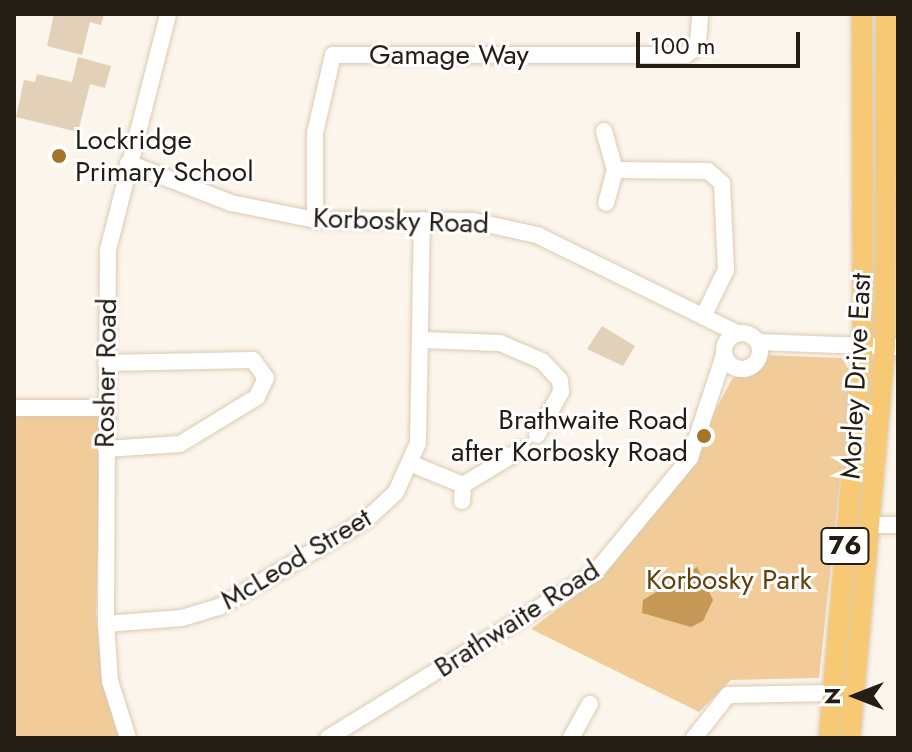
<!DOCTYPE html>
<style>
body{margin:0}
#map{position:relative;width:912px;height:752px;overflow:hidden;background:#fcf5eb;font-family:Jost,sans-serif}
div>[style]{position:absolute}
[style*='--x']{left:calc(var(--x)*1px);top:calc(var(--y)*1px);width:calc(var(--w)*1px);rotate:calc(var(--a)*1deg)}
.green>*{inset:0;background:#f1cc99}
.water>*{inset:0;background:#c69856}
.building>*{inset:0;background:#e2d0b9}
.roads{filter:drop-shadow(0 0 2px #dccab2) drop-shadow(0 0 2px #dccab2)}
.minor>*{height:16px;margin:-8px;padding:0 8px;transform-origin:8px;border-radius:8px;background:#fff}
.minor>.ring{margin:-8px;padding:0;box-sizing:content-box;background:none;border:16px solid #fff;border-radius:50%}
.major>*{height:20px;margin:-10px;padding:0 10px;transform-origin:10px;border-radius:10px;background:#f7c974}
.dots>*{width:22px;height:22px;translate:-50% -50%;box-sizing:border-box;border:4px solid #fff;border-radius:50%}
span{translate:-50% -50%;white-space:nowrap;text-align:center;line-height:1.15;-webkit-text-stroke:6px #fff;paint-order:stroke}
.shield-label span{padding:2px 6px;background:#fff;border:2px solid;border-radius:6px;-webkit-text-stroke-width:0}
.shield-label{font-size:26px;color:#241d14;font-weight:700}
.street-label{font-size:28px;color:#241d14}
.poi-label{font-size:28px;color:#241d14}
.left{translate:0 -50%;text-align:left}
.right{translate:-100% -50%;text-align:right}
.park-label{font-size:28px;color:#61420e}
.frame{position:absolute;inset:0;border:16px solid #241d14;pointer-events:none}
.north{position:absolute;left:816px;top:656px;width:80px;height:80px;-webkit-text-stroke:6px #fff;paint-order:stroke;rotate:270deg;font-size:22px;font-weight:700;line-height:32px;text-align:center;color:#241d14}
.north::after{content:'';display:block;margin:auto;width:28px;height:36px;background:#241d14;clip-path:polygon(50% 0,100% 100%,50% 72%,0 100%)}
.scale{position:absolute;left:636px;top:32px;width:164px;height:36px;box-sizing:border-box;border:4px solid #241d14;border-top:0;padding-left:10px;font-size:24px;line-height:28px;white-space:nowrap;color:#241d14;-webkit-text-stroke:6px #fff;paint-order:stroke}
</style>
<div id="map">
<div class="green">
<i style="clip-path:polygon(766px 355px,842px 358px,851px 374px,819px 678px,731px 680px,699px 712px,531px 629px,598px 579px,669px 497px,732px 379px)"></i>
<i style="clip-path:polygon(14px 407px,102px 407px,96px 614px,104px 681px,125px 738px,14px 738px)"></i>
</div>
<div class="water">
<i style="clip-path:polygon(697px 567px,713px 600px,703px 621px,691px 627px,642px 613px,643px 600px)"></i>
</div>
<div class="building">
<i style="clip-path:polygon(54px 14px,104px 14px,101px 25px,90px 22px,82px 55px,47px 46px)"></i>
<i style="clip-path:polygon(78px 57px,111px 66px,105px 88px,90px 84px,78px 132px,16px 117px,24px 80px,35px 82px,37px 74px,72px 82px)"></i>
<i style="clip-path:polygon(602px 326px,635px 346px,623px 366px,587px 349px)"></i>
</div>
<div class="roads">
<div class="minor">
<i style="--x:604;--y:131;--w:41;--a:74.2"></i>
<i style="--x:615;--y:170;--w:34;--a:105"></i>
<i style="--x:128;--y:163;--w:110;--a:21.2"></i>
<i style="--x:231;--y:203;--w:86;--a:11.4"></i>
<i style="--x:315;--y:220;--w:158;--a:0.4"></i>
<i style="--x:473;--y:221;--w:66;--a:12.3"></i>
<i style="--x:537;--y:235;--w:223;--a:26.1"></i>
<i style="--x:615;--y:170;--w:93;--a:0.6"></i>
<i style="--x:708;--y:171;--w:18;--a:41"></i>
<i style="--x:722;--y:183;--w:87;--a:87.4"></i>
<i style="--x:726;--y:270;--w:52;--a:116.1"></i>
<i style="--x:315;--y:220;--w:87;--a:-90"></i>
<i style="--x:315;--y:133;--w:80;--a:-77"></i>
<i style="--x:333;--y:55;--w:353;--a:0"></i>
<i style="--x:686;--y:55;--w:16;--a:-40"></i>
<i style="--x:698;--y:45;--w:31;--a:-86"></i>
<i class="ring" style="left:724px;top:333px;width:20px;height:20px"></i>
<i style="--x:422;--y:340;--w:78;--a:2.2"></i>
<i style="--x:500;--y:343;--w:46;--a:23.2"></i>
<i style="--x:542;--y:361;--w:26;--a:47"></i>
<i style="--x:560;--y:380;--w:12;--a:85"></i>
<i style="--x:561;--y:392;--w:49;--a:119.2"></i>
<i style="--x:759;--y:342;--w:139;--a:2.1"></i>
<i style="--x:14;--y:408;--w:91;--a:0"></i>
<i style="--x:106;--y:449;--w:74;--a:-3.9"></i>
<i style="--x:180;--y:444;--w:90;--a:-31.4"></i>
<i style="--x:257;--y:397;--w:21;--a:-65"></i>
<i style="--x:266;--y:378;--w:22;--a:-126"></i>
<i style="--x:253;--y:360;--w:147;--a:178.8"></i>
<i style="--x:412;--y:464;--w:55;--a:22.4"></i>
<i style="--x:462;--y:501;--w:16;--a:-86"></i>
<i style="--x:463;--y:485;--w:69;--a:-31.4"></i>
<i style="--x:869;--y:525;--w:29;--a:0"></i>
<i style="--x:106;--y:624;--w:76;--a:-4.5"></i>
<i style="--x:182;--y:618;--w:39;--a:-17"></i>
<i style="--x:219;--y:607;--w:171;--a:-30.6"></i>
<i style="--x:366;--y:520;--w:41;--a:-43"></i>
<i style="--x:396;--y:492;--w:54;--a:-65.8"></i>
<i style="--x:418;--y:443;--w:223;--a:-89"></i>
<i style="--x:128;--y:738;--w:60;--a:-107.5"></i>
<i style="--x:110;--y:681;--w:57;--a:-94"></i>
<i style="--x:106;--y:624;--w:374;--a:-89.7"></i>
<i style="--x:108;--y:250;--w:244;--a:-75.7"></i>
<i style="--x:328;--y:738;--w:312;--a:-31.7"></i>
<i style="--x:594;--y:574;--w:151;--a:-50.4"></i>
<i style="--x:690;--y:458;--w:108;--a:-71.7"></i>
<i style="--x:571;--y:738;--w:39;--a:-61"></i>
<i style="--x:694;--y:738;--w:55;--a:-51.7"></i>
<i style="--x:728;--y:695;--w:103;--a:-1.1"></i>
</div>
<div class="major">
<i style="--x:829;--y:738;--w:397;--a:-85.1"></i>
<i style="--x:863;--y:342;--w:328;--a:-90.2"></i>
<i style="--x:850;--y:738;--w:393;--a:-84.9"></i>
<i style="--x:885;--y:347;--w:333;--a:-89.8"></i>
</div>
</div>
<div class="dots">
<i style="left:59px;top:156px;background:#a47429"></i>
<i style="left:704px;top:436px;background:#a47429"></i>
</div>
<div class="shield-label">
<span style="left:845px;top:546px">76</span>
</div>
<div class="street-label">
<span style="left:449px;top:55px">Gamage Way</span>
<span style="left:401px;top:221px;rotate:2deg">Korbosky Road</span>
<span style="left:106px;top:373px;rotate:-89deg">Rosher Road</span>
<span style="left:856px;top:376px;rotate:-87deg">Morley Drive East</span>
<span style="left:296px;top:559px;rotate:-31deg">McLeod Street</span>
<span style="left:517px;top:619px;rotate:-33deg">Brathwaite Road</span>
</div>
<div class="poi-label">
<span class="left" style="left:75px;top:156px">Lockridge<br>Primary School</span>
<span class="right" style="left:688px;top:436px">Brathwaite Road<br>after Korbosky Road</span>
</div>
<div class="park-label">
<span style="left:729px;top:580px">Korbosky Park</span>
</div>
<div class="frame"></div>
<div class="north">N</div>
<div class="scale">100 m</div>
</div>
